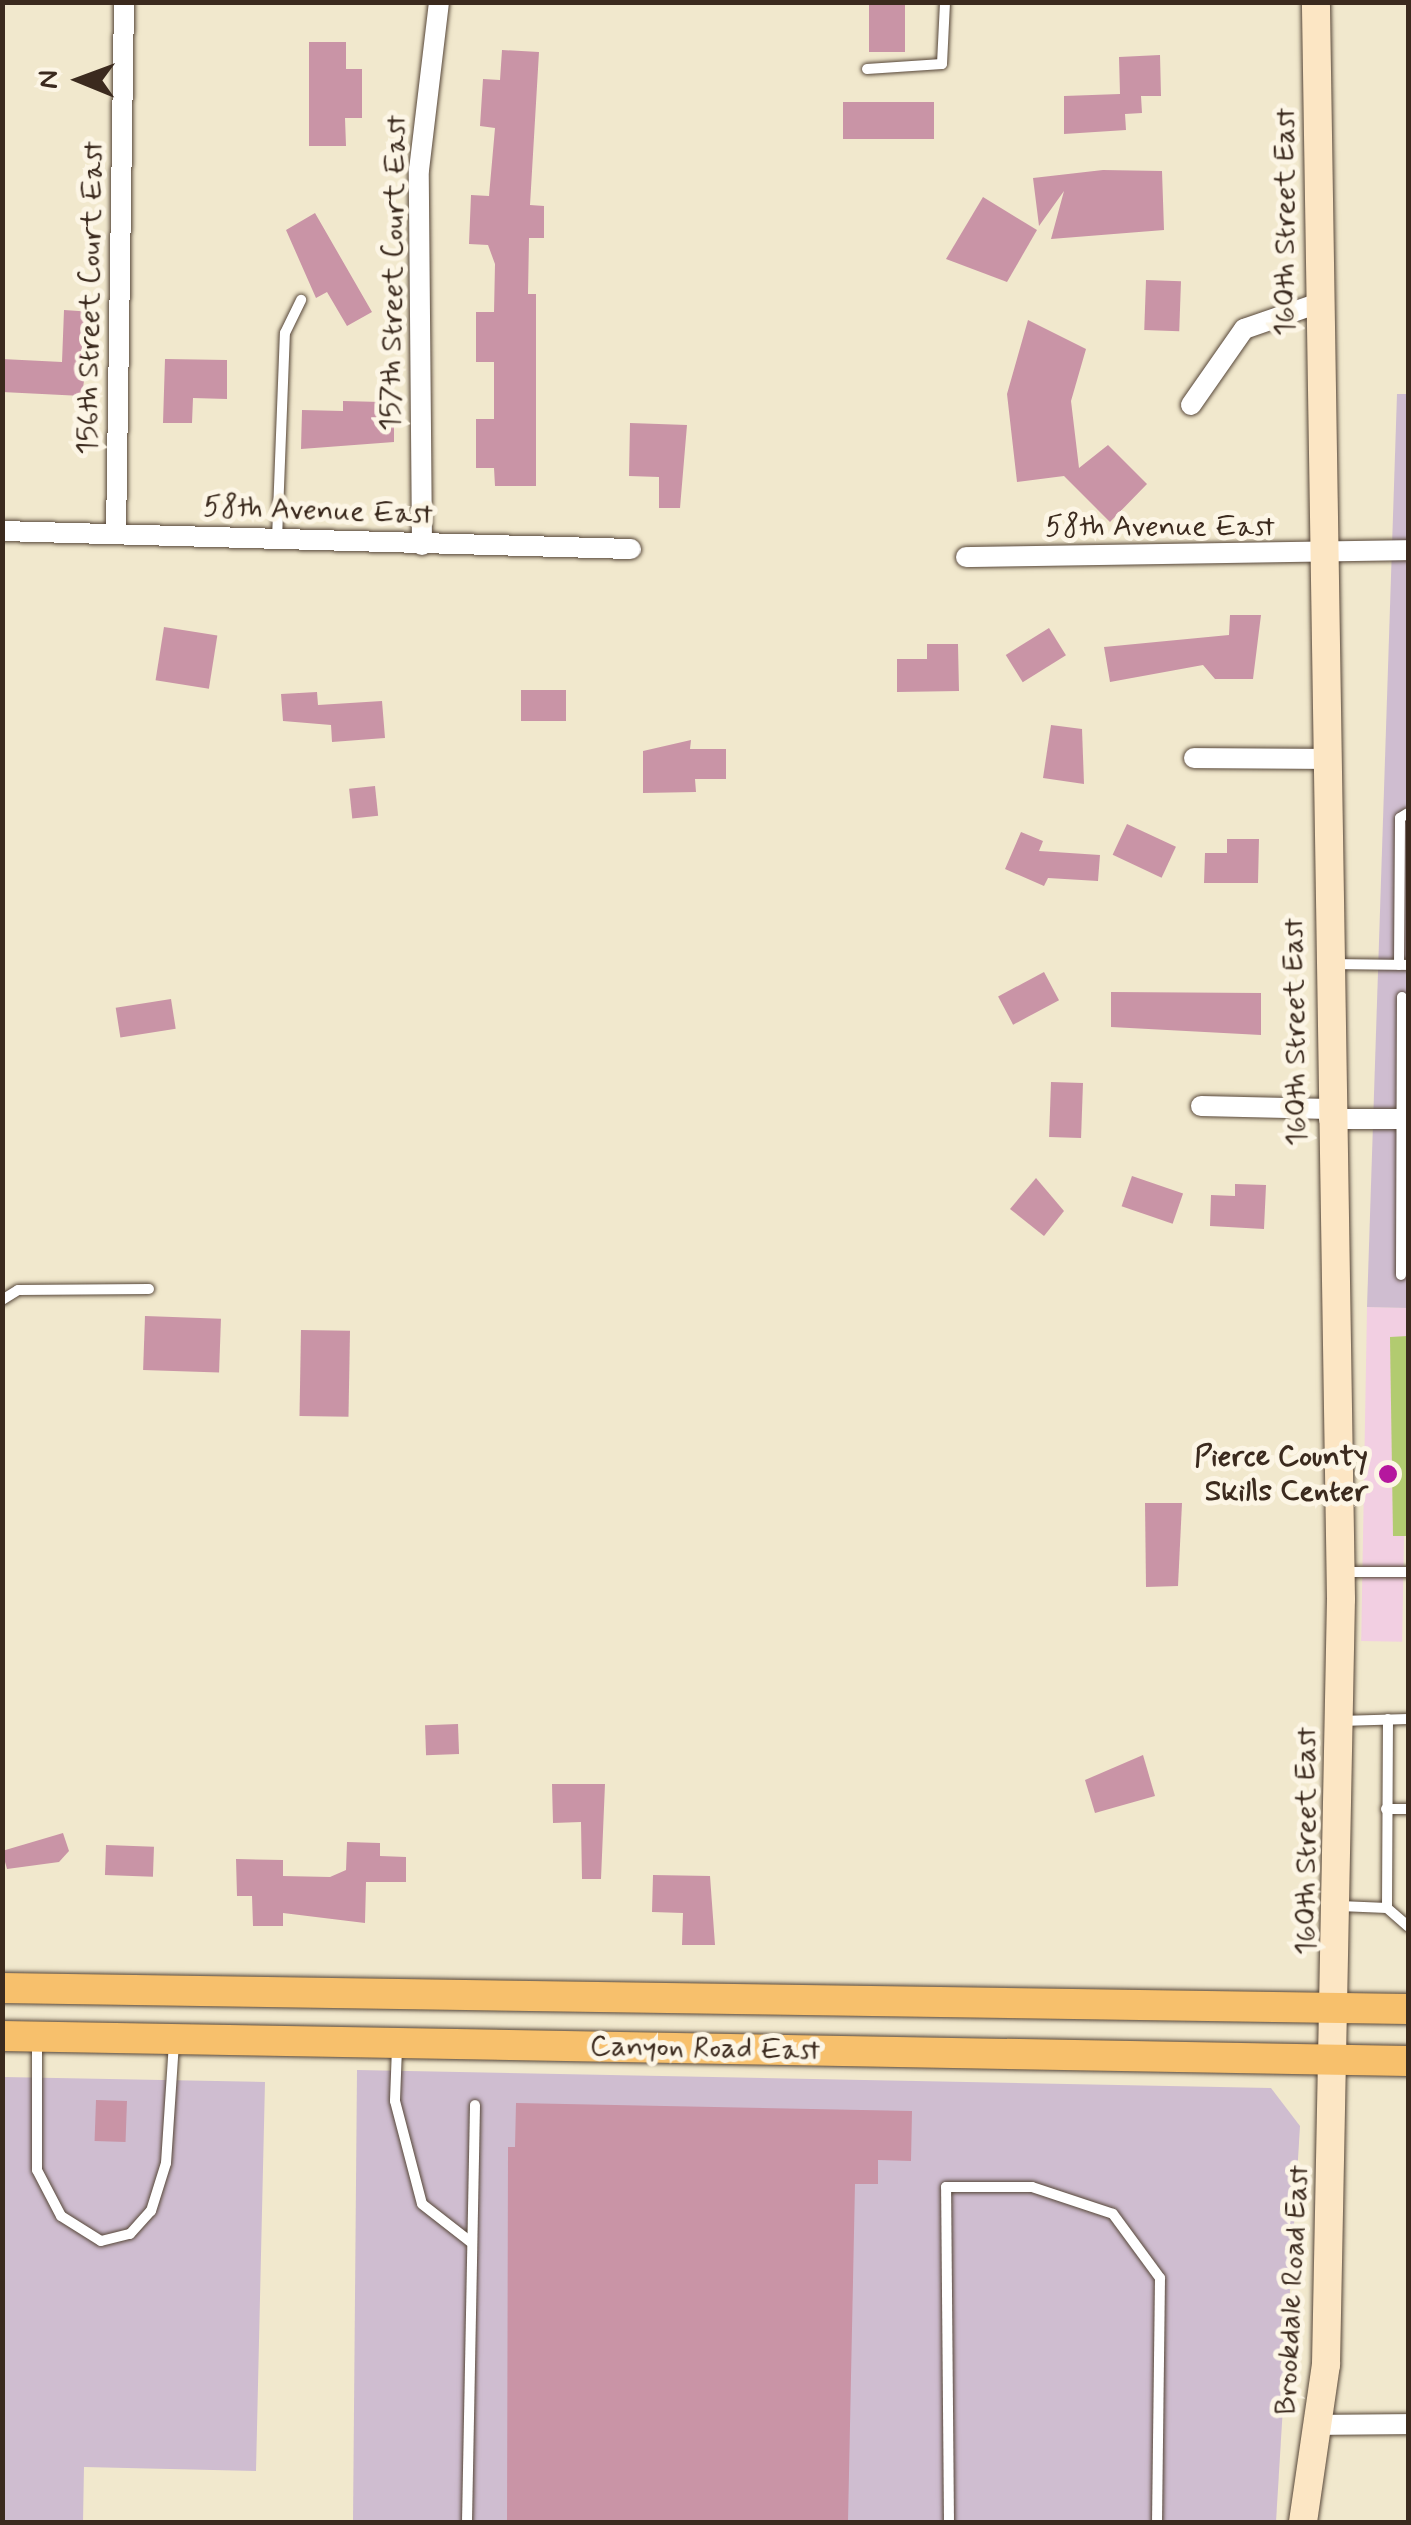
<!DOCTYPE html>
<style>
body{margin:0}
#map{position:relative;width:1411px;height:2525px;overflow:hidden;background:#f1e8cd;font-family:Mynerve,sans-serif}
div>[style]{position:absolute}
[style*='--x']{left:calc(var(--x)*1px);top:calc(var(--y)*1px);width:calc(var(--w)*1px);rotate:calc(var(--a)*1deg)}
.built>*{inset:0;background:#f2cfe2;transform-origin:0 0}
.industrial>*{inset:0;background:#cfbdd0}
.green>*{inset:0;background:#b2cb70}
.building>*{inset:0;background:#c994a6;transform-origin:0 0}
.roads{filter:drop-shadow(0 0 2px #564638) drop-shadow(0 0 2px #564638)}
.lane>*{height:10px;margin:-5px;padding:0 5px;transform-origin:5px;border-radius:5px;background:#fff}
.street>*{height:20px;margin:-10px;padding:0 10px;transform-origin:10px;border-radius:10px;background:#fff}
.secondary>*{height:28px;margin:-14px;padding:0 14px;transform-origin:14px;border-radius:14px;background:#fce6c4}
.primary>*{height:30px;margin:-15px;padding:0 15px;transform-origin:15px;border-radius:15px;background:#f7c06c}
.dots>*{width:28px;height:28px;translate:-50% -50%;box-sizing:border-box;border:5px solid #fcf5e5;border-radius:50%}
span{translate:-50% -50%;white-space:nowrap;text-align:center;line-height:1.15;-webkit-text-stroke:10px #fcf5e5;paint-order:stroke}
.street-label{font-size:30px;color:#3b2a1e}
.poi-label{font-size:30px;color:#3b2a1e;font-weight:700}
.right{translate:-100% -50%;text-align:right}
.frame{position:absolute;inset:0;border:5px solid #3b2a1e;pointer-events:none}
.north{position:absolute;left:30px;top:30px;width:100px;height:100px;-webkit-text-stroke:8px #fcf5e5;paint-order:stroke;rotate:271deg;font-size:28px;font-weight:700;line-height:40px;text-align:center;color:#3b2a1e}
.north::after{content:'';display:block;margin:auto;width:35px;height:45px;background:#3b2a1e;clip-path:polygon(50% 0,100% 100%,50% 72%,0 100%)}
</style>
<div id="map">
<div class="built">
<i style="left:1367px;top:1307px;width:41px;height:334px;rotate:1deg"></i>
</div>
<div class="industrial">
<i style="clip-path:polygon(1397px 394px,1408px 394px,1408px 1308px,1367px 1307px)"></i>
<i style="clip-path:polygon(357px 2070px,1271px 2088px,1300px 2126px,1276px 2522px,353px 2522px)"></i>
<i style="clip-path:polygon(3px 2077px,265px 2082px,256px 2471px,84px 2467px,83px 2522px,3px 2522px)"></i>
</div>
<div class="green">
<i style="clip-path:polygon(1408px 1336px,1408px 1536px,1393px 1536px,1390px 1337px)"></i>
</div>
<div class="building">
<i style="left:869px;top:2px;width:36px;height:50px"></i>
<i style="clip-path:polygon(309px 42px,346px 42px,346px 69px,362px 69px,362px 118px,345px 118px,346px 146px,309px 146px)"></i>
<i style="clip-path:polygon(502px 50px,539px 52px,530px 205px,544px 206px,544px 238px,529px 238px,528px 294px,536px 294px,536px 486px,495px 486px,494px 468px,476px 468px,476px 419px,494px 419px,494px 362px,476px 362px,476px 312px,494px 312px,495px 264px,488px 245px,469px 244px,471px 195px,489px 196px,495px 128px,480px 126px,483px 79px,500px 80px)"></i>
<i style="clip-path:polygon(1160px 55px,1161px 96px,1141px 96px,1142px 113px,1125px 114px,1126px 130px,1064px 134px,1064px 96px,1120px 94px,1119px 57px)"></i>
<i style="left:843px;top:102px;width:91px;height:37px"></i>
<i style="clip-path:polygon(1103px 170px,1162px 171px,1164px 230px,1051px 239px,1064px 191px,1039px 226px,1033px 178px)"></i>
<i style="clip-path:polygon(983px 197px,1037px 230px,1007px 282px,946px 259px)"></i>
<i style="clip-path:polygon(315px 213px,372px 312px,347px 326px,327px 292px,316px 298px,286px 230px)"></i>
<i style="left:1146px;top:280px;width:35px;height:50px;rotate:2deg"></i>
<i style="clip-path:polygon(64px 310px,93px 312px,82px 396px,2px 392px,2px 359px,62px 362px)"></i>
<i style="clip-path:polygon(1028px 320px,1086px 349px,1071px 401px,1079px 468px,1108px 445px,1147px 484px,1110px 522px,1064px 476px,1017px 482px,1007px 394px)"></i>
<i style="clip-path:polygon(165px 359px,227px 360px,227px 399px,193px 398px,192px 423px,163px 423px)"></i>
<i style="clip-path:polygon(343px 401px,381px 402px,381px 413px,394px 413px,394px 442px,301px 449px,302px 410px,343px 411px)"></i>
<i style="clip-path:polygon(630px 423px,687px 425px,680px 508px,659px 508px,659px 477px,629px 476px)"></i>
<i style="clip-path:polygon(1230px 615px,1261px 615px,1253px 679px,1215px 679px,1203px 665px,1110px 682px,1104px 647px,1229px 635px)"></i>
<i style="left:164px;top:627px;width:54px;height:54px;rotate:9deg"></i>
<i style="left:1049px;top:628px;width:32px;height:51px;rotate:58deg"></i>
<i style="clip-path:polygon(927px 644px,958px 644px,959px 691px,897px 692px,897px 659px,927px 659px)"></i>
<i style="left:521px;top:690px;width:45px;height:31px"></i>
<i style="clip-path:polygon(317px 692px,318px 705px,382px 701px,385px 738px,332px 742px,331px 725px,283px 721px,281px 694px)"></i>
<i style="clip-path:polygon(1051px 725px,1082px 729px,1084px 784px,1043px 778px)"></i>
<i style="clip-path:polygon(691px 740px,690px 749px,726px 749px,726px 779px,695px 779px,696px 792px,643px 793px,643px 751px)"></i>
<i style="left:375px;top:786px;width:30px;height:26px;rotate:84deg"></i>
<i style="left:1127px;top:824px;width:54px;height:34px;rotate:25deg"></i>
<i style="clip-path:polygon(1021px 832px,1043px 841px,1039px 851px,1100px 855px,1098px 881px,1048px 878px,1044px 886px,1005px 869px)"></i>
<i style="clip-path:polygon(1227px 839px,1259px 839px,1258px 883px,1204px 883px,1205px 853px,1227px 853px)"></i>
<i style="left:1044px;top:972px;width:32px;height:52px;rotate:62deg"></i>
<i style="clip-path:polygon(1111px 992px,1261px 993px,1261px 1035px,1111px 1027px)"></i>
<i style="left:171px;top:999px;width:30px;height:56px;rotate:81deg"></i>
<i style="left:1051px;top:1082px;width:32px;height:55px;rotate:2deg"></i>
<i style="left:1132px;top:1176px;width:54px;height:32px;rotate:19deg"></i>
<i style="clip-path:polygon(1036px 1178px,1064px 1211px,1044px 1236px,1010px 1209px)"></i>
<i style="clip-path:polygon(1235px 1184px,1266px 1185px,1264px 1229px,1210px 1226px,1211px 1195px,1235px 1196px)"></i>
<i style="left:145px;top:1316px;width:76px;height:54px;rotate:2deg"></i>
<i style="left:301px;top:1330px;width:49px;height:86px;rotate:1deg"></i>
<i style="clip-path:polygon(1145px 1503px,1182px 1503px,1178px 1586px,1146px 1587px)"></i>
<i style="left:458px;top:1724px;width:30px;height:33px;rotate:88deg"></i>
<i style="clip-path:polygon(1143px 1755px,1155px 1796px,1095px 1813px,1085px 1780px)"></i>
<i style="clip-path:polygon(552px 1784px,605px 1784px,601px 1879px,582px 1879px,581px 1822px,553px 1823px)"></i>
<i style="clip-path:polygon(63px 1833px,69px 1851px,59px 1862px,7px 1869px,2px 1851px)"></i>
<i style="clip-path:polygon(347px 1842px,380px 1843px,380px 1856px,406px 1857px,406px 1882px,366px 1882px,365px 1923px,283px 1913px,283px 1926px,253px 1926px,252px 1896px,237px 1896px,236px 1859px,283px 1860px,283px 1876px,330px 1877px,346px 1870px)"></i>
<i style="left:106px;top:1845px;width:48px;height:30px;rotate:2deg"></i>
<i style="clip-path:polygon(653px 1875px,710px 1876px,715px 1945px,682px 1945px,683px 1913px,652px 1912px)"></i>
<i style="left:96px;top:2100px;width:31px;height:41px;rotate:2deg"></i>
<i style="clip-path:polygon(516px 2103px,912px 2111px,911px 2161px,878px 2160px,878px 2184px,855px 2184px,848px 2522px,507px 2522px,508px 2147px,515px 2147px)"></i>
</div>
<div class="roads">
<div class="lane">
<i style="--x:867;--y:69;--w:75;--a:-3.8"></i>
<i style="--x:942;--y:64;--w:62;--a:-87.2"></i>
<i style="--x:277;--y:539;--w:206;--a:-87.8"></i>
<i style="--x:285;--y:333;--w:37;--a:-64"></i>
<i style="--x:1333;--y:964;--w:75;--a:0.8"></i>
<i style="--x:1399;--y:965;--w:147;--a:-89.6"></i>
<i style="--x:1400;--y:818;--w:9;--a:-32"></i>
<i style="--x:1401;--y:1275;--w:278;--a:-89.8"></i>
<i style="--x:2;--y:1300;--w:19;--a:-32"></i>
<i style="--x:18;--y:1290;--w:131;--a:-0.4"></i>
<i style="--x:1345;--y:1572;--w:63;--a:0"></i>
<i style="--x:1340;--y:1721;--w:68;--a:-1.7"></i>
<i style="--x:1386;--y:1809;--w:22;--a:0"></i>
<i style="--x:1340;--y:1906;--w:47;--a:2.4"></i>
<i style="--x:1387;--y:1908;--w:189;--a:-89.7"></i>
<i style="--x:1387;--y:1908;--w:28;--a:41"></i>
<i style="--x:37;--y:2038;--w:132;--a:90"></i>
<i style="--x:37;--y:2170;--w:52;--a:62.4"></i>
<i style="--x:61;--y:2216;--w:47;--a:32"></i>
<i style="--x:101;--y:2241;--w:30;--a:-14"></i>
<i style="--x:130;--y:2234;--w:31;--a:-48"></i>
<i style="--x:151;--y:2211;--w:50;--a:-72.6"></i>
<i style="--x:166;--y:2163;--w:120;--a:-86.2"></i>
<i style="--x:397;--y:2048;--w:53;--a:92.2"></i>
<i style="--x:395;--y:2101;--w:106;--a:75.3"></i>
<i style="--x:422;--y:2204;--w:63;--a:38"></i>
<i style="--x:467;--y:2522;--w:417;--a:-88.9"></i>
<i style="--x:949;--y:2522;--w:335;--a:-90.5"></i>
<i style="--x:946;--y:2187;--w:86;--a:0"></i>
<i style="--x:1032;--y:2187;--w:85;--a:18.4"></i>
<i style="--x:1113;--y:2214;--w:79;--a:53.7"></i>
<i style="--x:1160;--y:2278;--w:244;--a:90.7"></i>
</div>
<div class="street">
<i style="--x:1191;--y:405;--w:93;--a:-55.1"></i>
<i style="--x:1244;--y:329;--w:79;--a:-19.1"></i>
<i style="--x:2;--y:531;--w:629;--a:1.64"></i>
<i style="--x:116;--y:534;--w:532;--a:-89.14"></i>
<i style="--x:422;--y:545;--w:375;--a:-90.5"></i>
<i style="--x:419;--y:170;--w:169;--a:-83.2"></i>
<i style="--x:966;--y:557;--w:442;--a:-0.9"></i>
<i style="--x:1194;--y:758;--w:130;--a:0.4"></i>
<i style="--x:1201;--y:1106;--w:129;--a:1.3"></i>
<i style="--x:1329;--y:1119;--w:79;--a:0"></i>
<i style="--x:1319;--y:2425;--w:89;--a:-0.6"></i>
</div>
<div class="secondary">
<i style="--x:1303;--y:2522;--w:159;--a:-81.7"></i>
<i style="--x:1326;--y:2365;--w:766;--a:-88.88"></i>
<i style="--x:1341;--y:1599;--w:1597;--a:-90.9"></i>
</div>
<div class="primary">
<i style="--x:2;--y:1988;--w:1406;--a:0.86"></i>
<i style="--x:2;--y:2036;--w:1406;--a:1.02"></i>
</div>
</div>
<div class="dots">
<i style="left:1388px;top:1474px;background:#b5179e"></i>
</div>
<div class="street-label">
<span style="left:1286px;top:222px;rotate:-90deg">160th Street East</span>
<span style="left:394px;top:273px;rotate:-89deg">157th Street Court East</span>
<span style="left:91px;top:298px;rotate:-89deg">156th Street Court East</span>
<span style="left:318px;top:511px;rotate:2deg">58th Avenue East</span>
<span style="left:1160px;top:527px">58th Avenue East</span>
<span style="left:1296px;top:1032px;rotate:-91deg">160th Street East</span>
<span style="left:1307px;top:1841px;rotate:-90deg">160th Street East</span>
<span style="left:705px;top:2049px;rotate:1deg">Canyon Road East</span>
<span style="left:1293px;top:2290px;rotate:-87deg">Brookdale Road East</span>
</div>
<div class="poi-label">
<span class="right" style="left:1368px;top:1474px">Pierce County<br>Skills Center</span>
</div>
<div class="frame"></div>
<div class="north">N</div>
</div>
